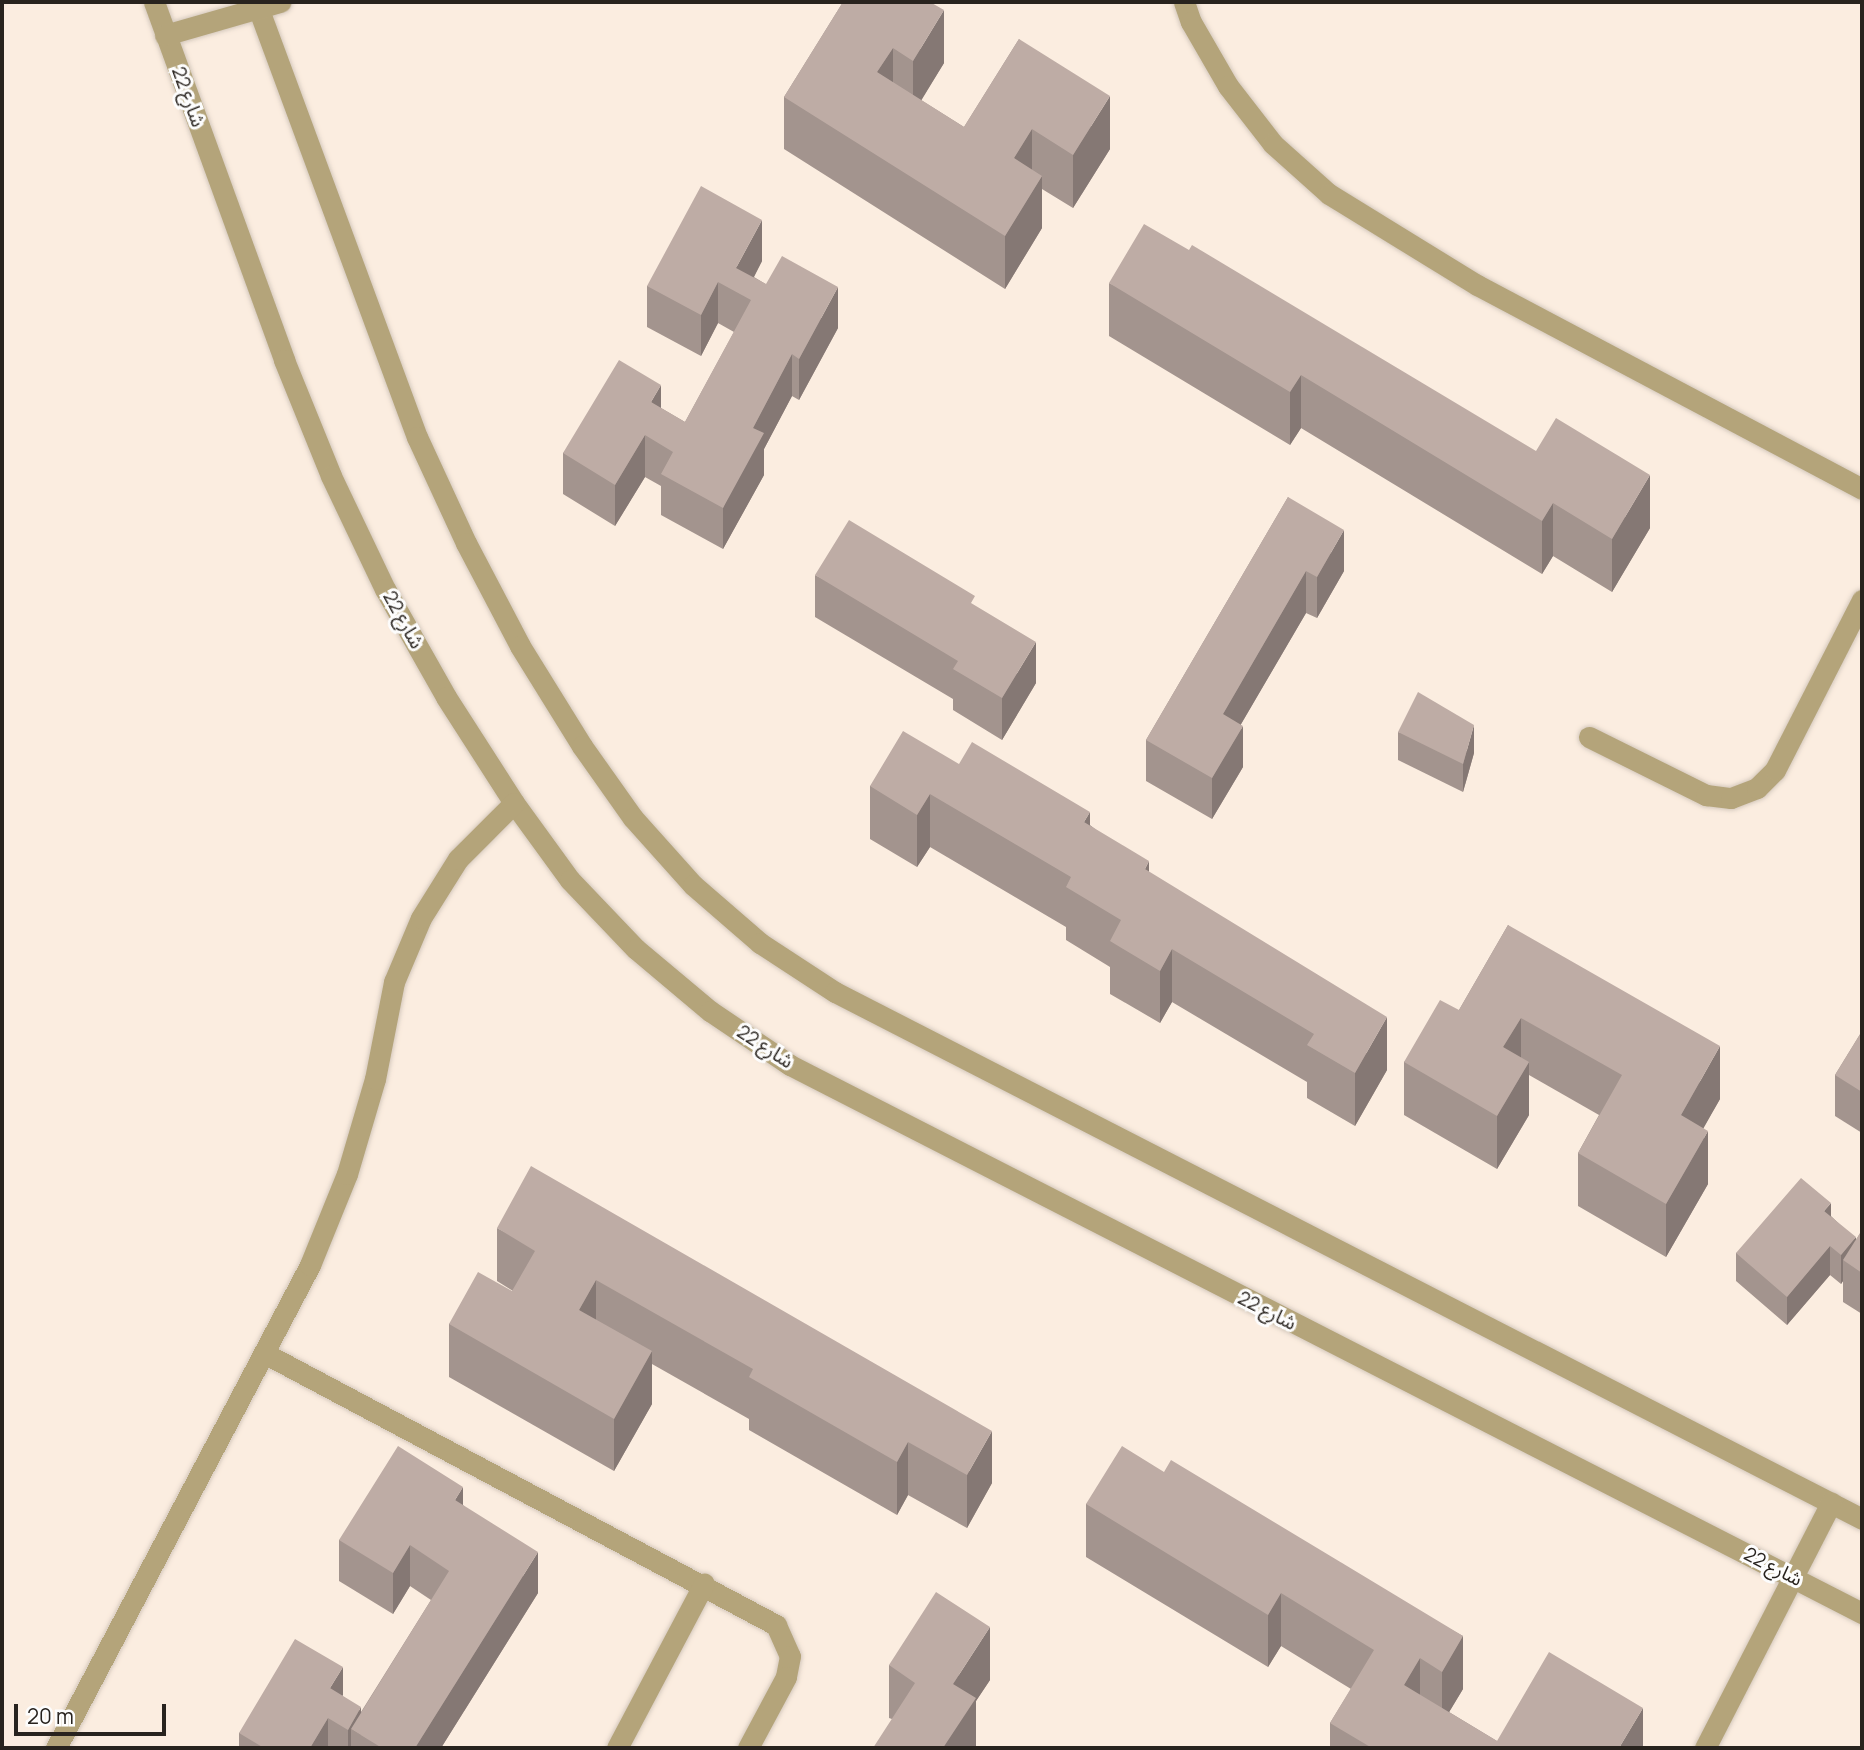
<!DOCTYPE html>
<meta charset="utf-8">
<style>
body{margin:0}
#map{position:relative;width:1864px;height:1750px;overflow:hidden;background:#fbede0;font-family:Manrope,"Noto Sans Arabic",sans-serif}
div>[style]{position:absolute}
[style*='--x']{left:calc(var(--x)*1px);top:calc(var(--y)*1px);width:calc(var(--w)*1px);rotate:calc(var(--a)*1deg)}
.roads{filter:drop-shadow(0 0 2px #d5c9bd) drop-shadow(0 0 2px #d5c9bd)}
.minor>*{height:21px;margin:-10.5px;padding:0 10.5px;transform-origin:10.5px;border-radius:10.5px;background:#b4a47a}
.wall>*{inset:0;background:#a3948e}
.shaded-wall>*{inset:0;background:#857874}
.building>*{inset:0;background:#beaca5}
span{translate:-50% -50%;white-space:nowrap;text-align:center;line-height:1.15;-webkit-text-stroke:6px #fdfdfd;paint-order:stroke}
.street-label{font-size:19px;color:#28231e}
.frame{position:absolute;inset:0;border:4px solid #28231e;pointer-events:none}
.scale{position:absolute;left:14px;top:1704px;width:152px;height:32px;box-sizing:border-box;border:4px solid #28231e;border-top:0;padding-left:9px;font-size:21px;line-height:24px;white-space:nowrap;color:#28231e;-webkit-text-stroke:5px #fdfdfd;paint-order:stroke}
</style>
<div id="map">
<div class="roads">
<div class="minor">
<i style="--x:154;--y:2;--w:381;--a:70"></i>
<i style="--x:284;--y:360;--w:125;--a:67.9"></i>
<i style="--x:331;--y:476;--w:125;--a:64.5"></i>
<i style="--x:385;--y:589;--w:124;--a:60.5"></i>
<i style="--x:446;--y:697;--w:126;--a:57.3"></i>
<i style="--x:514;--y:803;--w:95;--a:54"></i>
<i style="--x:570;--y:880;--w:95;--a:46.3"></i>
<i style="--x:636;--y:949;--w:97;--a:40"></i>
<i style="--x:710;--y:1011;--w:97;--a:34"></i>
<i style="--x:790;--y:1065;--w:1204;--a:27.08"></i>
<i style="--x:256;--y:2;--w:464;--a:69.7"></i>
<i style="--x:417;--y:437;--w:117;--a:65.2"></i>
<i style="--x:466;--y:543;--w:116;--a:62.3"></i>
<i style="--x:520;--y:646;--w:118;--a:58.2"></i>
<i style="--x:582;--y:746;--w:88;--a:54.7"></i>
<i style="--x:633;--y:818;--w:90;--a:48.2"></i>
<i style="--x:693;--y:885;--w:89;--a:40.9"></i>
<i style="--x:760;--y:943;--w:90;--a:33.2"></i>
<i style="--x:835;--y:992;--w:1154;--a:27.16"></i>
<i style="--x:1184;--y:2;--w:21;--a:71"></i>
<i style="--x:1191;--y:22;--w:74;--a:60"></i>
<i style="--x:1228;--y:86;--w:73;--a:52.2"></i>
<i style="--x:1273;--y:144;--w:75;--a:41.8"></i>
<i style="--x:1329;--y:194;--w:174;--a:31.6"></i>
<i style="--x:1477;--y:285;--w:436;--a:27.9"></i>
<i style="--x:165;--y:35;--w:120;--a:-16"></i>
<i style="--x:1589;--y:737;--w:131;--a:26.4"></i>
<i style="--x:1706;--y:795;--w:25;--a:7"></i>
<i style="--x:1731;--y:798;--w:28;--a:-21"></i>
<i style="--x:1757;--y:788;--w:25;--a:-45"></i>
<i style="--x:1775;--y:770;--w:191;--a:-62.9"></i>
<i style="--x:264;--y:1353;--w:580;--a:27.98"></i>
<i style="--x:776;--y:1625;--w:34;--a:66"></i>
<i style="--x:790;--y:1656;--w:21;--a:101"></i>
<i style="--x:786;--y:1677;--w:81;--a:118.2"></i>
<i style="--x:56;--y:1748;--w:546;--a:-62.26"></i>
<i style="--x:310;--y:1265;--w:98;--a:-67.9"></i>
<i style="--x:347;--y:1174;--w:99;--a:-73.6"></i>
<i style="--x:375;--y:1079;--w:99;--a:-78.9"></i>
<i style="--x:394;--y:982;--w:69;--a:-67.1"></i>
<i style="--x:421;--y:918;--w:70;--a:-57.9"></i>
<i style="--x:458;--y:859;--w:79;--a:-45"></i>
<i style="--x:617;--y:1748;--w:186;--a:-62.1"></i>
<i style="--x:1705;--y:1748;--w:276;--a:-62.8"></i>
</div>
</div>
<div class="wall">
<i style="clip-path:polygon(843px 2px,944px 63px,921px 100px,964px 127px,1019px 39px,1110px 149px,1073px 208px,1042px 189px,1042px 228px,1005px 289px,784px 149px,784px 97px)"></i>
<i style="clip-path:polygon(762px 261px,754px 277px,838px 328px,799px 400px,792px 396px,764px 449px,764px 475px,723px 549px,661px 515px,661px 486px,645px 477px,615px 526px,563px 494px,563px 453px,661px 408px,685px 422px,734px 332px,718px 323px,701px 356px,647px 327px,647px 286px)"></i>
<i style="clip-path:polygon(1109px 283px,1650px 528px,1612px 592px,1553px 556px,1542px 574px,1301px 428px,1290px 445px,1109px 336px)"></i>
<i style="clip-path:polygon(1288px 497px,1344px 571px,1317px 618px,1306px 613px,1241px 724px,1243px 767px,1212px 819px,1146px 781px,1146px 740px)"></i>
<i style="clip-path:polygon(815px 575px,1036px 683px,1002px 740px,953px 710px,953px 699px,815px 617px)"></i>
<i style="clip-path:polygon(1398px 732px,1474px 753px,1463px 792px,1398px 760px)"></i>
<i style="clip-path:polygon(959px 764px,1090px 825px,1149px 872px,1387px 1070px,1355px 1126px,1307px 1098px,1307px 1082px,1172px 1002px,1160px 1023px,1110px 994px,1110px 967px,1066px 940px,1066px 927px,930px 847px,917px 867px,870px 839px,870px 786px)"></i>
<i style="clip-path:polygon(1508px 925px,1720px 1099px,1703px 1128px,1708px 1184px,1666px 1257px,1578px 1206px,1578px 1153px,1599px 1115px,1529px 1075px,1529px 1115px,1497px 1169px,1404px 1115px,1404px 1062px,1459px 1010px)"></i>
<i style="clip-path:polygon(1862px 1031px,1862px 1133px,1835px 1116px,1835px 1075px)"></i>
<i style="clip-path:polygon(1831px 1216px,1856px 1240px,1862px 1230px,1862px 1314px,1843px 1302px,1843px 1281px,1841px 1284px,1830px 1275px,1787px 1325px,1736px 1281px,1736px 1253px)"></i>
<i style="clip-path:polygon(497px 1228px,992px 1483px,967px 1528px,908px 1495px,897px 1515px,749px 1430px,749px 1419px,652px 1364px,652px 1404px,614px 1471px,449px 1377px,449px 1324px,513px 1291px,497px 1281px)"></i>
<i style="clip-path:polygon(1164px 1472px,1463px 1636px,1463px 1689px,1449px 1712px,1497px 1741px,1643px 1748px,1330px 1748px,1330px 1723px,1351px 1689px,1281px 1646px,1268px 1667px,1086px 1557px,1086px 1504px)"></i>
<i style="clip-path:polygon(463px 1505px,538px 1593px,441px 1748px,330px 1748px,328px 1747px,327px 1748px,239px 1748px,239px 1733px,342px 1696px,361px 1712px,431px 1600px,410px 1586px,393px 1614px,339px 1581px,339px 1540px)"></i>
<i style="clip-path:polygon(889px 1665px,990px 1680px,976px 1701px,976px 1748px,889px 1718px)"></i>
</div>
<div class="shaded-wall">
<i style="clip-path:polygon(944px 10px,944px 63px,913px 114px,913px 61px)"></i>
<i style="clip-path:polygon(893px 48px,893px 101px,877px 72px)"></i>
<i style="clip-path:polygon(1110px 96px,1110px 149px,1073px 208px,1073px 155px)"></i>
<i style="clip-path:polygon(1032px 129px,1032px 182px,1014px 158px)"></i>
<i style="clip-path:polygon(1042px 176px,1042px 228px,1005px 289px,1005px 236px)"></i>
<i style="clip-path:polygon(762px 220px,762px 261px,744px 296px,736px 268px)"></i>
<i style="clip-path:polygon(718px 282px,718px 323px,701px 356px,701px 315px)"></i>
<i style="clip-path:polygon(838px 287px,838px 328px,799px 400px,799px 359px)"></i>
<i style="clip-path:polygon(792px 354px,792px 396px,764px 449px,764px 475px,723px 549px,723px 508px,753px 428px)"></i>
<i style="clip-path:polygon(1301px 375px,1301px 428px,1290px 445px,1290px 392px)"></i>
<i style="clip-path:polygon(661px 385px,661px 426px,651px 402px)"></i>
<i style="clip-path:polygon(645px 435px,645px 477px,615px 526px,615px 485px)"></i>
<i style="clip-path:polygon(1650px 475px,1650px 528px,1612px 592px,1612px 539px)"></i>
<i style="clip-path:polygon(1553px 503px,1553px 556px,1542px 574px,1542px 521px)"></i>
<i style="clip-path:polygon(1344px 530px,1344px 571px,1317px 618px,1317px 577px)"></i>
<i style="clip-path:polygon(1306px 571px,1306px 613px,1223px 755px,1223px 714px)"></i>
<i style="clip-path:polygon(1036px 642px,1036px 683px,1002px 740px,1002px 698px)"></i>
<i style="clip-path:polygon(1474px 725px,1474px 753px,1463px 792px,1463px 764px)"></i>
<i style="clip-path:polygon(1243px 726px,1243px 767px,1212px 819px,1212px 778px)"></i>
<i style="clip-path:polygon(930px 794px,930px 847px,917px 867px,917px 815px)"></i>
<i style="clip-path:polygon(1090px 812px,1090px 865px,1084px 822px)"></i>
<i style="clip-path:polygon(1149px 861px,1149px 914px,1145px 869px)"></i>
<i style="clip-path:polygon(1172px 949px,1172px 1002px,1160px 1023px,1160px 971px)"></i>
<i style="clip-path:polygon(1387px 1017px,1387px 1070px,1355px 1126px,1355px 1073px)"></i>
<i style="clip-path:polygon(1521px 1018px,1521px 1070px,1503px 1047px)"></i>
<i style="clip-path:polygon(1720px 1046px,1720px 1099px,1681px 1168px,1681px 1115px)"></i>
<i style="clip-path:polygon(1529px 1062px,1529px 1115px,1497px 1169px,1497px 1116px)"></i>
<i style="clip-path:polygon(1708px 1131px,1708px 1184px,1666px 1257px,1666px 1204px)"></i>
<i style="clip-path:polygon(1831px 1203px,1831px 1232px,1824px 1211px)"></i>
<i style="clip-path:polygon(1856px 1237px,1856px 1265px,1843px 1260px,1843px 1281px,1841px 1284px,1841px 1255px)"></i>
<i style="clip-path:polygon(1830px 1246px,1830px 1275px,1787px 1325px,1787px 1297px)"></i>
<i style="clip-path:polygon(596px 1280px,596px 1333px,579px 1310px)"></i>
<i style="clip-path:polygon(652px 1351px,652px 1404px,614px 1471px,614px 1419px)"></i>
<i style="clip-path:polygon(992px 1431px,992px 1483px,967px 1528px,967px 1475px)"></i>
<i style="clip-path:polygon(908px 1442px,908px 1495px,897px 1515px,897px 1462px)"></i>
<i style="clip-path:polygon(463px 1487px,463px 1528px,455px 1500px)"></i>
<i style="clip-path:polygon(410px 1545px,410px 1586px,393px 1614px,393px 1573px)"></i>
<i style="clip-path:polygon(538px 1552px,538px 1593px,441px 1748px,415px 1748px)"></i>
<i style="clip-path:polygon(1281px 1593px,1281px 1646px,1268px 1667px,1268px 1615px)"></i>
<i style="clip-path:polygon(990px 1627px,990px 1680px,976px 1701px,976px 1748px,943px 1748px,953px 1684px)"></i>
<i style="clip-path:polygon(1463px 1636px,1463px 1689px,1442px 1724px,1442px 1672px)"></i>
<i style="clip-path:polygon(1420px 1658px,1420px 1711px,1404px 1685px)"></i>
<i style="clip-path:polygon(343px 1667px,343px 1695px,330px 1717px,330px 1688px)"></i>
<i style="clip-path:polygon(361px 1707px,361px 1735px,351px 1729px,351px 1748px,348px 1748px,348px 1730px)"></i>
<i style="clip-path:polygon(1643px 1708px,1643px 1748px,1619px 1748px)"></i>
<i style="clip-path:polygon(328px 1718px,328px 1747px,327px 1748px,310px 1748px)"></i>
</div>
<div class="building">
<i style="clip-path:polygon(843px 2px,930px 2px,944px 10px,913px 61px,893px 48px,877px 72px,964px 127px,1019px 39px,1110px 96px,1073px 155px,1032px 129px,1014px 158px,1042px 176px,1005px 236px,784px 97px)"></i>
<i style="clip-path:polygon(701px 186px,762px 220px,736px 268px,766px 284px,782px 256px,838px 287px,799px 359px,792px 354px,753px 428px,764px 433px,723px 508px,661px 474px,673px 452px,645px 435px,615px 485px,563px 453px,619px 360px,661px 385px,651px 402px,685px 422px,751px 300px,718px 282px,701px 315px,647px 286px)"></i>
<i style="clip-path:polygon(1144px 224px,1189px 250px,1192px 245px,1536px 451px,1556px 418px,1650px 475px,1612px 539px,1553px 503px,1542px 521px,1301px 375px,1290px 392px,1109px 283px)"></i>
<i style="clip-path:polygon(1288px 497px,1344px 530px,1317px 577px,1306px 571px,1223px 714px,1243px 726px,1212px 778px,1146px 740px)"></i>
<i style="clip-path:polygon(849px 520px,975px 596px,971px 603px,1036px 642px,1002px 698px,953px 669px,958px 661px,815px 575px)"></i>
<i style="clip-path:polygon(1418px 692px,1474px 725px,1463px 764px,1398px 732px)"></i>
<i style="clip-path:polygon(903px 731px,959px 764px,972px 742px,1090px 812px,1084px 822px,1149px 861px,1145px 869px,1387px 1017px,1355px 1073px,1307px 1045px,1314px 1034px,1172px 949px,1160px 971px,1110px 941px,1121px 920px,1066px 887px,1071px 877px,930px 794px,917px 815px,870px 786px)"></i>
<i style="clip-path:polygon(1508px 925px,1720px 1046px,1681px 1115px,1708px 1131px,1666px 1204px,1578px 1153px,1622px 1075px,1521px 1018px,1503px 1047px,1529px 1062px,1497px 1116px,1404px 1062px,1440px 1000px,1459px 1010px)"></i>
<i style="clip-path:polygon(1862px 1031px,1862px 1092px,1835px 1075px)"></i>
<i style="clip-path:polygon(531px 1166px,992px 1431px,967px 1475px,908px 1442px,897px 1462px,749px 1377px,753px 1369px,596px 1280px,579px 1310px,652px 1351px,614px 1419px,449px 1324px,478px 1272px,512px 1291px,535px 1251px,497px 1228px)"></i>
<i style="clip-path:polygon(1801px 1178px,1831px 1203px,1824px 1211px,1856px 1237px,1841px 1255px,1830px 1246px,1787px 1297px,1736px 1253px)"></i>
<i style="clip-path:polygon(1862px 1230px,1862px 1273px,1843px 1260px)"></i>
<i style="clip-path:polygon(398px 1446px,463px 1487px,455px 1500px,538px 1552px,415px 1748px,382px 1748px,351px 1729px,449px 1571px,410px 1545px,393px 1573px,339px 1540px)"></i>
<i style="clip-path:polygon(1122px 1446px,1164px 1472px,1171px 1460px,1463px 1636px,1442px 1672px,1420px 1658px,1404px 1685px,1497px 1741px,1549px 1652px,1643px 1708px,1619px 1748px,1372px 1748px,1330px 1723px,1374px 1650px,1281px 1593px,1268px 1615px,1086px 1504px)"></i>
<i style="clip-path:polygon(936px 1592px,990px 1627px,953px 1684px,976px 1698px,943px 1748px,873px 1748px,915px 1683px,889px 1665px)"></i>
<i style="clip-path:polygon(295px 1639px,343px 1667px,330px 1688px,361px 1707px,348px 1730px,328px 1718px,310px 1748px,264px 1748px,239px 1733px)"></i>
</div>
<div class="street-label">
<span style="left:188px;top:97px;rotate:70deg">شارع 22</span>
<span style="left:403px;top:620px;rotate:61deg">شارع 22</span>
<span style="left:765px;top:1047px;rotate:33deg">شارع 22</span>
<span style="left:1267px;top:1311px;rotate:27deg">شارع 22</span>
<span style="left:1773px;top:1567px;rotate:27deg">شارع 22</span>
</div>
<div class="frame"></div>
<div class="scale">20 m</div>
</div>
